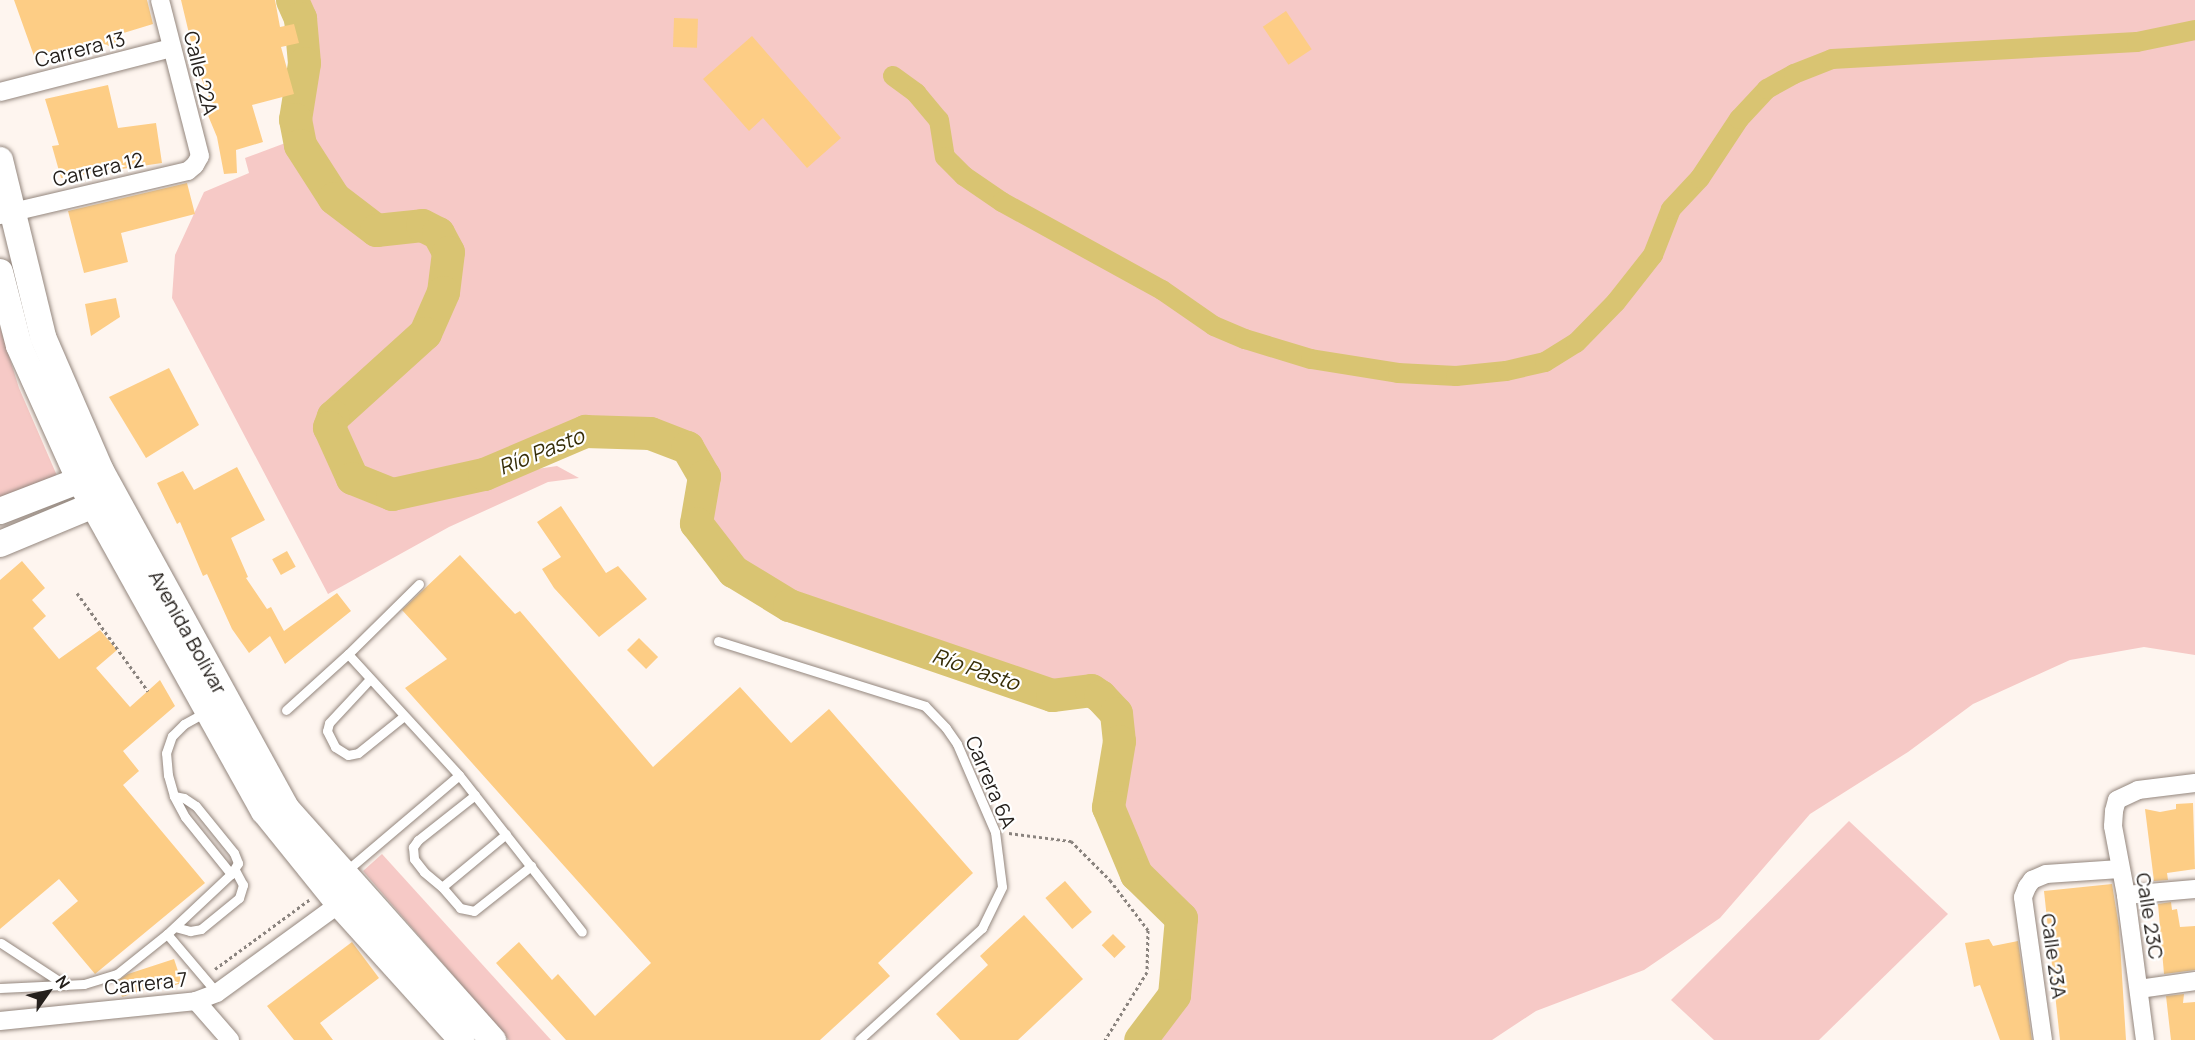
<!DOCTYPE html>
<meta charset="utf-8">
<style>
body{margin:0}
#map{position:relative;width:2195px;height:1040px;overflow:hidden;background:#fef5ef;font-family:Manrope,sans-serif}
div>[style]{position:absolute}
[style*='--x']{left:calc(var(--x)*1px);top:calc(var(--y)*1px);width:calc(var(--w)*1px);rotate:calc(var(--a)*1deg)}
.green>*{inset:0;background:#f6c9c6}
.canal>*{height:20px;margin:-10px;padding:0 10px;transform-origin:10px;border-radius:10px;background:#d9c472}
.river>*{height:33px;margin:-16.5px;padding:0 16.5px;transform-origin:16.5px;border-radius:16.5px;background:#d9c472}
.building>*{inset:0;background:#fdcd85;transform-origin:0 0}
.path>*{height:3px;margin-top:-1.5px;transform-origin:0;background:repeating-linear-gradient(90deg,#8a837e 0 3px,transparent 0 6px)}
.roads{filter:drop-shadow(0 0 2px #93867d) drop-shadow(0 0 2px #93867d)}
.lane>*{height:9px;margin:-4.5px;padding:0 4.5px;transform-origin:4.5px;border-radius:4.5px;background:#fff}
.street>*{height:18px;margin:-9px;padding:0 9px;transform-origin:9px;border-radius:9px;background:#fff}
.secondary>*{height:26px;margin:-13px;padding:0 13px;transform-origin:13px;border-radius:13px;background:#fff}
span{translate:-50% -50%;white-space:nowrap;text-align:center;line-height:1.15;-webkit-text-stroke:4.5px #fff;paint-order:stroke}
.street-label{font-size:20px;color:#25201c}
.water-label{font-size:21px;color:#362d08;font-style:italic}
.north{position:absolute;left:18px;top:962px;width:60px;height:60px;-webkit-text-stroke:4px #fff;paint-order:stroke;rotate:56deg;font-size:16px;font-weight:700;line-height:24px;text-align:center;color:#25201c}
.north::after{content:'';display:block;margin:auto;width:21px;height:27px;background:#25201c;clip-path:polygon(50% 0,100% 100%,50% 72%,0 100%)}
</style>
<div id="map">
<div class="green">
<i style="clip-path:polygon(299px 0,2195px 0,2195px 655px,2144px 647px,2070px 660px,1973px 704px,1908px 752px,1810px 814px,1720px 918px,1644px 970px,1536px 1011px,1492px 1040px,1140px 1040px,1174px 995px,1181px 918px,1136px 874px,1108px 807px,1119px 741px,1116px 713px,1100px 696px,1091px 690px,1052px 695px,789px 605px,733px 571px,704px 523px,713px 480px,691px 443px,657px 421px,595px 416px,483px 469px,388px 485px,354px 470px,332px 422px,385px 371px,428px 335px,455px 277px,458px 242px,428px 220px,379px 226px,335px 195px,304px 144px,300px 121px,312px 63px,307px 18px)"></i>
<i style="clip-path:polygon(288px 142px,340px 209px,376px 236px,416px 229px,436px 237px,443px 258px,436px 301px,414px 337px,335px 407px,325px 427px,350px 482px,382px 496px,412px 498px,503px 474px,557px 466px,579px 478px,548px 482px,449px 527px,328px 594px,172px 298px,175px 255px,204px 192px,249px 173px,245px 158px)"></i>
<i style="clip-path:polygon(0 327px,19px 388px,58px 478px,0 498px)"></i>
<i style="clip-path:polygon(1849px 821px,1948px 914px,1819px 1040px,1714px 1040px,1671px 1000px)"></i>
<i style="clip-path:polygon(382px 854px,551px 1040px,509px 1040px,363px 871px)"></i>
</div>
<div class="canal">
<i style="--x:893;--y:76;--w:29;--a:36"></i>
<i style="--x:916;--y:93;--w:35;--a:50"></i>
<i style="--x:939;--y:120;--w:37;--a:81"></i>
<i style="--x:945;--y:157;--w:27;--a:45"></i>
<i style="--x:964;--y:176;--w:46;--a:34.4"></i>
<i style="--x:1002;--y:202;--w:183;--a:28.8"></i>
<i style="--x:1162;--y:290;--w:63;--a:34.7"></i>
<i style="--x:1214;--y:326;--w:34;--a:23"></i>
<i style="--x:1245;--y:339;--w:69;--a:16.9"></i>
<i style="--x:1311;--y:359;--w:88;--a:9.1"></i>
<i style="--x:1398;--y:373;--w:58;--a:3"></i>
<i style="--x:1456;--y:376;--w:50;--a:-5.7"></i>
<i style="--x:1506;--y:371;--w:40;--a:-13"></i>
<i style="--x:1545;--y:362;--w:36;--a:-32"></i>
<i style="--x:1576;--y:343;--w:57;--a:-45.7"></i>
<i style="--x:1616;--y:302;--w:60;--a:-51.8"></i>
<i style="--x:1653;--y:255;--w:49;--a:-68.6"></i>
<i style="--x:1671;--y:209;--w:42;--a:-46.9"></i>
<i style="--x:1700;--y:178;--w:71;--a:-56.5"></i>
<i style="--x:1739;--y:119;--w:41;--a:-47"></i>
<i style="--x:1767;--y:89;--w:31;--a:-29"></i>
<i style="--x:1794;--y:74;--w:41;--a:-21.5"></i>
<i style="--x:1832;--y:59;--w:305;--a:-3.2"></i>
<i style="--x:2137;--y:42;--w:59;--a:-11.7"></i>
</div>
<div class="river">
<i style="--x:292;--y:0;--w:20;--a:66"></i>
<i style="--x:300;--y:18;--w:45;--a:84.9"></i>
<i style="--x:304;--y:63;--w:57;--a:99.1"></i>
<i style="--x:295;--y:119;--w:26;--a:79"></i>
<i style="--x:300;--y:145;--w:63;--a:57.3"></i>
<i style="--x:334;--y:198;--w:53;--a:37.3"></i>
<i style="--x:376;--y:230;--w:46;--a:-6.2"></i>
<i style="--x:422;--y:225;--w:18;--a:27"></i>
<i style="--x:438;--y:233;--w:21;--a:62"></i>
<i style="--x:448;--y:252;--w:40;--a:97.1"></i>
<i style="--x:443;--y:292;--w:45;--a:113.7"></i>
<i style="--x:425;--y:333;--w:124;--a:137.9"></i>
<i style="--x:333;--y:416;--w:12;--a:110"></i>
<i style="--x:329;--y:427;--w:56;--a:65.7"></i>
<i style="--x:352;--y:478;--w:43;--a:21.8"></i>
<i style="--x:392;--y:494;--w:94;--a:-12.3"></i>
<i style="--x:484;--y:474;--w:110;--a:-23.1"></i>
<i style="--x:585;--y:431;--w:65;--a:1.8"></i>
<i style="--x:650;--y:433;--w:40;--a:21"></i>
<i style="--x:687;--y:447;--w:34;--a:60"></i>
<i style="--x:704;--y:476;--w:48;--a:99.7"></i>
<i style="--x:696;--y:523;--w:61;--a:52.4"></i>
<i style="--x:733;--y:571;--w:66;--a:31.3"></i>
<i style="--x:789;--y:605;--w:278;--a:18.9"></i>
<i style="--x:1052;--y:695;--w:39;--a:-7"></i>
<i style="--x:1091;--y:690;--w:11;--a:34"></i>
<i style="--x:1100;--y:696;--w:23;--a:47"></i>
<i style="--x:1116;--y:713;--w:28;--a:84"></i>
<i style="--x:1119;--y:741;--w:67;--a:99.5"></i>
<i style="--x:1108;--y:807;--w:73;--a:67.3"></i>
<i style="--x:1136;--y:874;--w:63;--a:44.4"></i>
<i style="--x:1181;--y:918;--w:77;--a:95.2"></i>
<i style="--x:1174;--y:995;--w:56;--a:127.1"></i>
</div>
<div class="building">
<i style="clip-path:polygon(14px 0,147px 0,153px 24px,117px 35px,119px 45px,80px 48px,80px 45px,34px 56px)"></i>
<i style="clip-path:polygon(181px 0,275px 0,280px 27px,294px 24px,299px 43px,281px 47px,294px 94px,252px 105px,263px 142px,236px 150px,237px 173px,224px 174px,217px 137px,207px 113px,214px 111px,197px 67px)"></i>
<i style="left:1286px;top:11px;width:46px;height:28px;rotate:56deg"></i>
<i style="left:674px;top:18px;width:24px;height:29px;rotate:2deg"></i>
<i style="clip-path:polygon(752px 36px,841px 138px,807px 168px,763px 118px,749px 131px,703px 79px)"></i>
<i style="clip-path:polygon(108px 85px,118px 128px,156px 123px,162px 163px,61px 178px,52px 146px,59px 145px,45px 99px)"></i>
<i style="clip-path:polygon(187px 183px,195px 214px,121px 233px,128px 262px,84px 273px,68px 211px)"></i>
<i style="clip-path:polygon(116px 298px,120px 317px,91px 336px,85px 304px)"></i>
<i style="clip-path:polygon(169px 368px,199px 425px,146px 458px,109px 397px)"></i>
<i style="clip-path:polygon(237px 467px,265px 520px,231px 538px,248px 577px,246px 578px,267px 609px,271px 607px,284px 631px,337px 593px,351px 611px,285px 664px,270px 636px,249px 653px,232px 629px,207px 574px,203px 576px,180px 522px,177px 524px,157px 483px,183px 471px,194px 490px)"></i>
<i style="clip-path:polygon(561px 506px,606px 573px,618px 566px,647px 599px,599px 637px,554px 588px,542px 569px,561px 557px,537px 522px)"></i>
<i style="left:287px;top:551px;width:18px;height:17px;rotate:61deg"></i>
<i style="clip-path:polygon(460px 555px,515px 614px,520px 611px,653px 767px,740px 687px,791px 743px,829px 709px,973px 873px,878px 963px,890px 976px,820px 1040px,566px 1040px,496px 963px,519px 942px,552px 980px,558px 974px,595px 1016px,651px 963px,405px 688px,447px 659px,402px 610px)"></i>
<i style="clip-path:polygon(22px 561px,45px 588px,32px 600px,46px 616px,33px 628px,59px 659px,100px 630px,117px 650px,96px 668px,130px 707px,160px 680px,175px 706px,123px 751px,139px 771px,123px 785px,205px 883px,95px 974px,52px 923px,78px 901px,59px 879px,0 929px,0 580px)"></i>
<i style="left:639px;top:638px;width:27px;height:17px;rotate:45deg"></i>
<i style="clip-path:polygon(2193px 803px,2195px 869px,2167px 873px,2168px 880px,2154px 881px,2145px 809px,2160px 812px,2176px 809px,2176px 804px)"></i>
<i style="left:1065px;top:881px;width:41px;height:26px;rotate:49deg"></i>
<i style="clip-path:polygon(2112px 884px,2119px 927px,2126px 1040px,2060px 1040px,2044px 891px)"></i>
<i style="clip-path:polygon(2171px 902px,2172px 910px,2177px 909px,2180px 927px,2195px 926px,2195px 970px,2164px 974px,2158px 904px)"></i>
<i style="clip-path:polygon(1024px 915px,1083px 979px,1018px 1040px,960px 1040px,936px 1014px,988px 965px,980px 956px)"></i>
<i style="left:1113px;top:934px;width:18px;height:16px;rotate:45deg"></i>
<i style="clip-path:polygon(1989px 939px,1993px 946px,2018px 941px,2032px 1040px,2000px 1040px,1980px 985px,1974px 987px,1965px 943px)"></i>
<i style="clip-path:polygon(352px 942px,379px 978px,320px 1023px,333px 1040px,294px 1040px,267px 1006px)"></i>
<i style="clip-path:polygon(174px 959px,182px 983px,165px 988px,164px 983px,122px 997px,117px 981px,128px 974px)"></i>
<i style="clip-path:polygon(2184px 994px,2183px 1003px,2195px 1002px,2195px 1040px,2171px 1040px,2166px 996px)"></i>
</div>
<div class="path">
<i style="--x:77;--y:593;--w:121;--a:54.1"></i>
<i style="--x:1009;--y:833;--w:63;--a:7.4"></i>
<i style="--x:1071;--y:841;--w:55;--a:45"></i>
<i style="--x:1110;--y:880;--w:63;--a:52.8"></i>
<i style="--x:1148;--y:930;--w:42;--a:91.4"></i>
<i style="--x:1147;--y:972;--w:80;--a:121.7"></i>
<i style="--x:215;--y:969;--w:117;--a:-36.3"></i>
</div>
<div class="roads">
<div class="lane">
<i style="--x:419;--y:584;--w:100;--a:135.4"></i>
<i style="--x:348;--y:654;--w:164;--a:47.5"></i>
<i style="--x:718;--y:641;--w:217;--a:17.4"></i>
<i style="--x:925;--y:706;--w:30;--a:46"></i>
<i style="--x:946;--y:728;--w:19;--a:55"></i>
<i style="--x:957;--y:744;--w:96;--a:66.6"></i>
<i style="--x:995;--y:832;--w:55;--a:82.7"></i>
<i style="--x:1002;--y:887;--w:46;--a:116"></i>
<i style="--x:982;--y:928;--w:166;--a:137.7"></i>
<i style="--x:370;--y:679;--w:60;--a:133"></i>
<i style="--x:329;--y:723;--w:8;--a:104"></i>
<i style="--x:327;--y:731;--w:18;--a:63"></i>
<i style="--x:335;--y:747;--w:15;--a:32"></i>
<i style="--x:348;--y:755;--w:10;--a:-11"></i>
<i style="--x:358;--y:753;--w:59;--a:-38.8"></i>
<i style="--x:286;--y:710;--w:84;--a:-42.1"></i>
<i style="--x:475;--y:795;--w:73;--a:141.7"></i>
<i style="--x:418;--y:840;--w:9;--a:126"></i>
<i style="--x:413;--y:847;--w:12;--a:85"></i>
<i style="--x:414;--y:859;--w:16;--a:52"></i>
<i style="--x:424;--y:872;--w:23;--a:40"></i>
<i style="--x:442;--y:887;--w:83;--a:-39.6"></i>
<i style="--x:174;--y:796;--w:10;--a:11"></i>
<i style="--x:184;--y:798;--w:14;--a:34"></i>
<i style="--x:196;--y:806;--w:60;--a:51"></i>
<i style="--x:234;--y:853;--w:11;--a:68"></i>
<i style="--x:238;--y:863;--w:13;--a:122"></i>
<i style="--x:346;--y:871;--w:148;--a:-40.3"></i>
<i style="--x:459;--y:775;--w:199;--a:51.9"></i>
<i style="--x:442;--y:887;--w:28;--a:49"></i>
<i style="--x:460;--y:908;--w:14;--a:12"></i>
<i style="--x:474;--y:911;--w:73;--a:-38.3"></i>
<i style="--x:175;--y:927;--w:16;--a:15"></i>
<i style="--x:190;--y:931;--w:11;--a:-10"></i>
<i style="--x:201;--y:929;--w:49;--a:-39.2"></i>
<i style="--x:239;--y:898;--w:14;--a:-73"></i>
<i style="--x:243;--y:885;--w:17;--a:-118"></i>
<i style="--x:167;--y:934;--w:77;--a:49.7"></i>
<i style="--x:1;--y:943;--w:77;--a:33.3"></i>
<i style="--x:0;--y:988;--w:84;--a:-2.7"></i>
<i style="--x:84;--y:984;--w:34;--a:-17"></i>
<i style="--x:117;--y:974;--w:64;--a:-38.7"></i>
<i style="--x:167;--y:934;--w:88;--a:-43.2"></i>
<i style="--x:231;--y:874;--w:73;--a:-128.9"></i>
<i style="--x:185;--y:817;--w:24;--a:-118"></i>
<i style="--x:174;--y:796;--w:22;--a:-106"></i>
<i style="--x:168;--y:775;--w:22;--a:-95"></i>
<i style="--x:166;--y:753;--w:18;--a:-71"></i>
<i style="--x:172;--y:736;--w:17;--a:-45"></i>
<i style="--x:184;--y:724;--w:25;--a:-29"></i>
</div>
<div class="street">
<i style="--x:0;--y:92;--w:177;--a:-14.4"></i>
<i style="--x:0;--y:215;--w:193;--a:-13.2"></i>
<i style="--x:188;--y:171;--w:9;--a:-41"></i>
<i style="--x:195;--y:165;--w:10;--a:-61"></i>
<i style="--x:200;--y:156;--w:161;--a:-104.4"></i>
<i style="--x:2126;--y:895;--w:69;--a:-5"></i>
<i style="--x:2139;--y:989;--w:57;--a:-8.1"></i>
<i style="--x:196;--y:1001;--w:52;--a:48.9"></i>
<i style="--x:0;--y:1021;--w:197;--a:-5.8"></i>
<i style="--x:196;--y:1001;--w:22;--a:-21"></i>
<i style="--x:217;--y:993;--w:151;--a:-36.1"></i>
<i style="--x:2043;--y:1040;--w:144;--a:-98"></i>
<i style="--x:2023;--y:897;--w:11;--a:-68"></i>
<i style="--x:2027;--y:887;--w:9;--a:-54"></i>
<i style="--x:2032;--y:880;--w:15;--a:-23"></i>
<i style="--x:2046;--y:874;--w:74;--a:-3.9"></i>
<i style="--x:2145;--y:1040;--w:146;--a:-97.5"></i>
<i style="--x:2126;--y:895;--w:70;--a:-100.7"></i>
<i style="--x:2113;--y:826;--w:15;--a:-86"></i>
<i style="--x:2114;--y:811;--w:11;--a:-75"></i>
<i style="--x:2117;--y:800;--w:23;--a:-25"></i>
<i style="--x:2138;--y:790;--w:57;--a:-7"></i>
</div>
<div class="secondary">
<i style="--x:0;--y:160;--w:182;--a:76.3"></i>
<i style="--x:43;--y:337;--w:146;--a:66.6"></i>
<i style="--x:101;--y:471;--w:386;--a:61.2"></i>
<i style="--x:287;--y:809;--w:310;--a:48.3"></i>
<i style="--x:0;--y:272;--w:76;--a:75.6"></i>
<i style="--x:19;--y:346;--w:148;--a:65.7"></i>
<i style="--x:80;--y:481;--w:378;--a:60.9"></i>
<i style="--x:264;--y:811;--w:119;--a:51.1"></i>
<i style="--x:339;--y:904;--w:183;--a:47.9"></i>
<i style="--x:0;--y:511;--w:103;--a:-21.1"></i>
<i style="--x:0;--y:544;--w:117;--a:-22.6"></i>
</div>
</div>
<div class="street-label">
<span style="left:80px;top:49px;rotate:-14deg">Carrera 13</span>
<span style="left:201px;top:73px;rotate:76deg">Calle 22A</span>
<span style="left:98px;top:169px;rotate:-13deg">Carrera 12</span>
<span style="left:188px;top:632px;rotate:61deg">Avenida Bolívar</span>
<span style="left:991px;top:782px;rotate:67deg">Carrera 6A</span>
<span style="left:2150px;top:916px;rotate:81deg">Calle 23C</span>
<span style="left:2054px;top:956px;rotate:82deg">Calle 23A</span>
<span style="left:146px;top:983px;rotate:-6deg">Carrera 7</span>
</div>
<div class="water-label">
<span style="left:541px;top:451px;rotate:-22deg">Río Pasto</span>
<span style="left:976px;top:669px;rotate:19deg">Río Pasto</span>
</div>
<div class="north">N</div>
</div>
